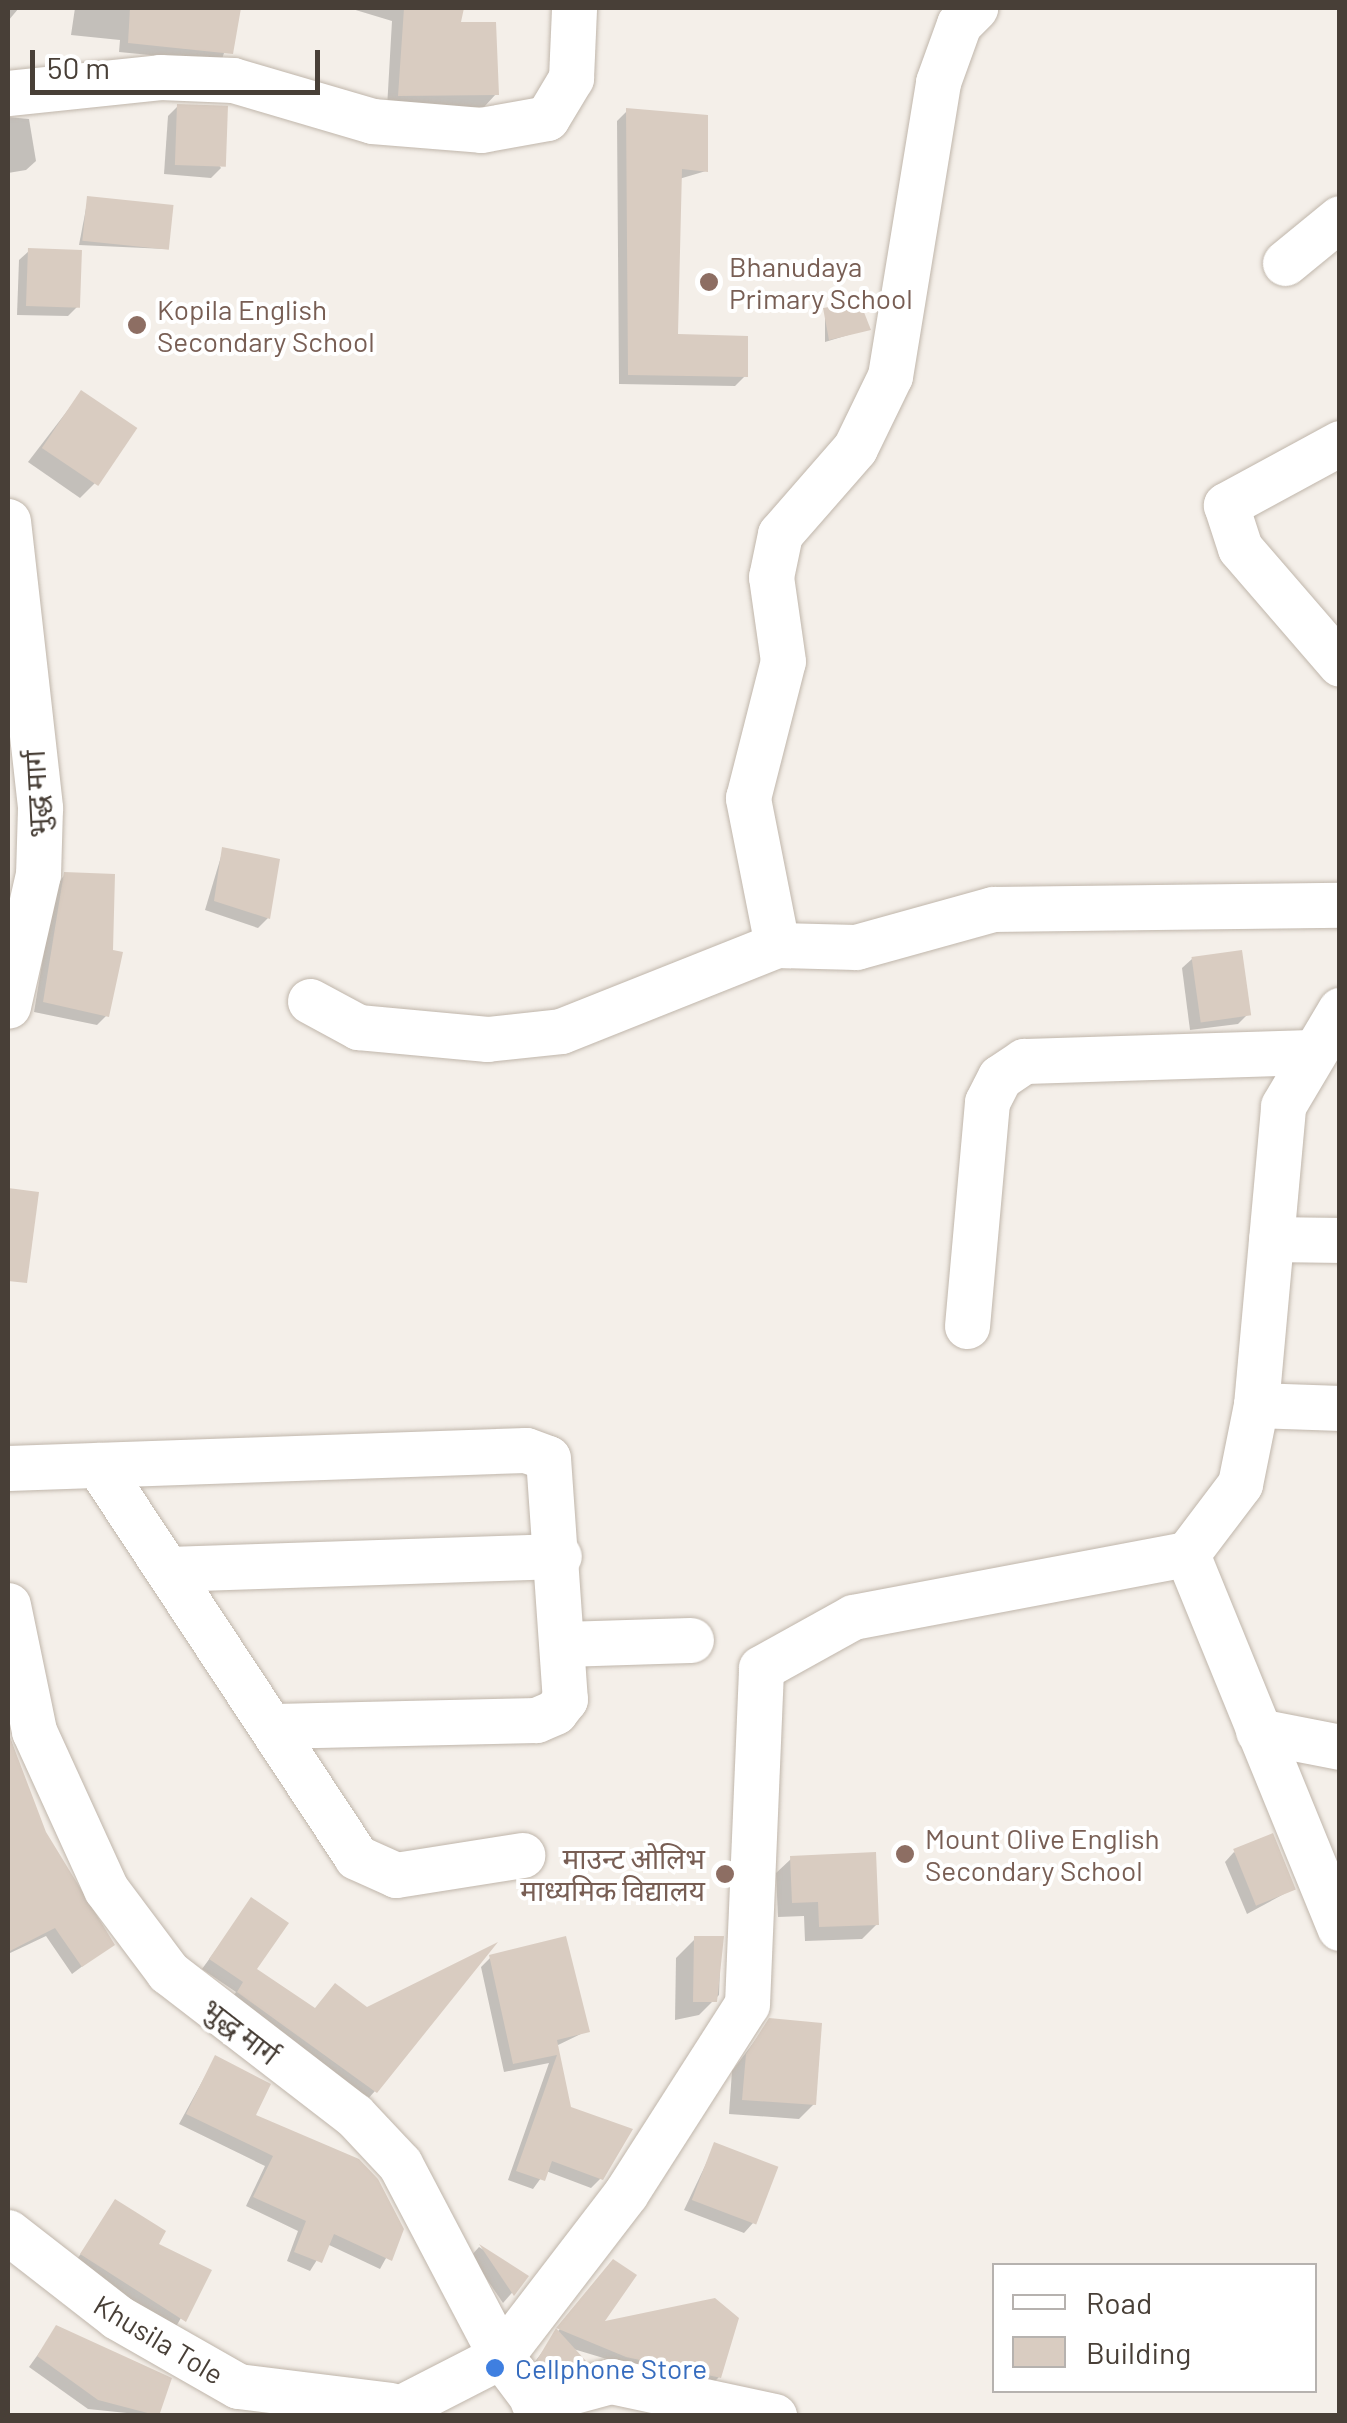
<!DOCTYPE html>
<meta charset="utf-8">
<style>
body{margin:0}
#map{position:relative;width:1347px;height:2423px;overflow:hidden;background:#f4efe9;font-family:Barlow,"Noto Sans Devanagari",sans-serif}
div>[style]{position:absolute}
[style*='--x']{left:calc(var(--x)*1px);top:calc(var(--y)*1px);width:calc(var(--w)*1px);rotate:calc(var(--a)*1deg)}
.shadow>*{inset:0;background:#0003}
.building>*{inset:0;background:#d9ccc1;transform-origin:0 0}
.roads{filter:drop-shadow(0 0 2px #c0b6ab) drop-shadow(0 0 2px #c0b6ab)}
.minor>*{height:45px;margin:-22.5px;padding:0 22.5px;transform-origin:22.5px;border-radius:22.5px;background:#fff}
.dots>*{width:28px;height:28px;translate:-50% -50%;box-sizing:border-box;border:5px solid #fff;border-radius:50%}
span{translate:-50% -50%;white-space:nowrap;text-align:center;line-height:1.15;-webkit-text-stroke:8px #fff;paint-order:stroke}
.education-label{font-size:28px;color:#785e54}
.left{translate:0 -50%;text-align:left}
.right{translate:-100% -50%;text-align:right}
.street-label{font-size:28px;color:#483f37}
.shop-label{font-size:28px;color:#366cbe}
.frame{position:absolute;inset:0;border:10px solid #483f37;pointer-events:none}
.legend{position:absolute;left:992px;top:2263px;width:325px;height:130px;box-sizing:border-box;background:#fff;border:2px solid #b6b2af;margin:0;padding:12px 18px;list-style:none;font-size:30px;color:#483f37}
.legend li{display:flex;align-items:center;gap:20px;height:50px}
.legend b{width:50px;border:2px solid #b6b2af}
.scale{position:absolute;left:30px;top:50px;width:290px;height:45px;box-sizing:border-box;border:5px solid #483f37;border-top:0;padding-left:12px;font-size:30px;line-height:35px;white-space:nowrap;color:#483f37;-webkit-text-stroke:8px #fff;paint-order:stroke}
</style>
<div id="map">
<div class="shadow">
<i style="clip-path:polygon(8px 8px,19px 8px,8px 21px)"></i>
<i style="clip-path:polygon(75px 8px,239px 8px,221px 62px,119px 52px,120px 40px,71px 35px)"></i>
<i style="clip-path:polygon(349px 8px,461px 8px,458px 25px,496px 94px,484px 107px,387px 108px,392px 21px)"></i>
<i style="clip-path:polygon(178px 106px,221px 168px,211px 178px,164px 174px,168px 116px)"></i>
<i style="clip-path:polygon(627px 111px,706px 171px,679px 179px,675px 336px,745px 376px,735px 386px,619px 384px,617px 121px)"></i>
<i style="clip-path:polygon(8px 117px,29px 119px,36px 161px,26px 170px,8px 173px)"></i>
<i style="clip-path:polygon(88px 198px,166px 249px,79px 245px)"></i>
<i style="clip-path:polygon(29px 251px,77px 307px,68px 316px,17px 315px,19px 260px)"></i>
<i style="clip-path:polygon(825px 310px,868px 329px,825px 342px)"></i>
<i style="clip-path:polygon(81px 393px,95px 483px,80px 498px,28px 462px)"></i>
<i style="clip-path:polygon(223px 850px,268px 918px,258px 928px,205px 910px)"></i>
<i style="clip-path:polygon(65px 875px,107px 1015px,97px 1025px,34px 1012px,55px 885px)"></i>
<i style="clip-path:polygon(1192px 959px,1248px 1014px,1238px 1024px,1190px 1030px,1182px 968px)"></i>
<i style="clip-path:polygon(8px 1732px,43px 1833px,112px 1944px,72px 1974px,46px 1936px,8px 1954px)"></i>
<i style="clip-path:polygon(1234px 1852px,1293px 1889px,1247px 1914px,1225px 1862px)"></i>
<i style="clip-path:polygon(791px 1859px,877px 1924px,862px 1939px,805px 1941px,804px 1916px,778px 1917px,776px 1873px)"></i>
<i style="clip-path:polygon(252px 1900px,254px 1970px,314px 2010px,367px 2010px,375px 2091px,366px 2101px,229px 2002px,236px 1992px,202px 1969px)"></i>
<i style="clip-path:polygon(695px 1939px,721px 1939px,719px 1995px,699px 2015px,675px 2020px,676px 1958px)"></i>
<i style="clip-path:polygon(491px 1957px,587px 2031px,556px 2046px,569px 2109px,601px 2178px,591px 2188px,546px 2171px,533px 2189px,508px 2180px,549px 2063px,504px 2072px,481px 1967px)"></i>
<i style="clip-path:polygon(770px 2021px,814px 2104px,799px 2119px,729px 2114px,732px 2071px)"></i>
<i style="clip-path:polygon(215px 2058px,253px 2116px,402px 2229px,380px 2269px,327px 2244px,310px 2271px,287px 2261px,298px 2231px,246px 2206px,265px 2166px,179px 2124px)"></i>
<i style="clip-path:polygon(715px 2145px,753px 2223px,744px 2233px,684px 2210px)"></i>
<i style="clip-path:polygon(116px 2203px,155px 2245px,208px 2271px,174px 2330px,73px 2265px)"></i>
<i style="clip-path:polygon(479px 2247px,526px 2277px,503px 2303px,471px 2256px)"></i>
<i style="clip-path:polygon(601px 2275px,600px 2325px,719px 2377px,707px 2389px,570px 2348px,582px 2361px,568px 2375px,536px 2384px,524px 2376px)"></i>
<i style="clip-path:polygon(57px 2328px,169px 2380px,156px 2416px,88px 2409px,29px 2367px)"></i>
</div>
<div class="building">
<i style="clip-path:polygon(130px 8px,241px 8px,233px 54px,128px 43px)"></i>
<i style="clip-path:polygon(404px 8px,464px 8px,461px 22px,496px 22px,499px 95px,398px 96px)"></i>
<i style="left:177px;top:104px;width:51px;height:61px;rotate:2deg"></i>
<i style="clip-path:polygon(626px 108px,708px 115px,708px 172px,682px 169px,678px 334px,748px 336px,748px 377px,628px 375px)"></i>
<i style="left:87px;top:196px;width:87px;height:45px;rotate:6deg"></i>
<i style="left:28px;top:248px;width:54px;height:58px;rotate:2deg"></i>
<i style="clip-path:polygon(860px 302px,871px 330px,829px 340px,823px 308px)"></i>
<i style="left:81px;top:390px;width:68px;height:70px;rotate:34deg"></i>
<i style="clip-path:polygon(222px 847px,280px 859px,270px 919px,214px 901px)"></i>
<i style="clip-path:polygon(64px 872px,115px 874px,113px 950px,123px 952px,109px 1017px,43px 1002px)"></i>
<i style="left:1242px;top:950px;width:66px;height:51px;rotate:82deg"></i>
<i style="clip-path:polygon(8px 1188px,39px 1192px,27px 1283px,8px 1281px)"></i>
<i style="clip-path:polygon(8px 1732px,46px 1832px,115px 1945px,82px 1967px,55px 1928px,8px 1952px)"></i>
<i style="left:1273px;top:1833px;width:61px;height:43px;rotate:68deg"></i>
<i style="clip-path:polygon(876px 1852px,879px 1925px,819px 1927px,818px 1902px,792px 1903px,790px 1856px)"></i>
<i style="clip-path:polygon(251px 1897px,289px 1923px,257px 1969px,315px 2008px,335px 1983px,367px 2007px,498px 1942px,377px 2093px,237px 1992px,243px 1982px,209px 1959px)"></i>
<i style="clip-path:polygon(566px 1936px,590px 2032px,557px 2040px,571px 2107px,633px 2129px,603px 2180px,552px 2161px,545px 2181px,516px 2171px,557px 2055px,513px 2064px,489px 1955px)"></i>
<i style="clip-path:polygon(694px 1936px,724px 1936px,717px 2002px,693px 2002px)"></i>
<i style="clip-path:polygon(769px 2018px,822px 2023px,816px 2105px,742px 2100px,746px 2054px)"></i>
<i style="clip-path:polygon(215px 2055px,271px 2084px,256px 2115px,359px 2159px,378px 2179px,404px 2229px,392px 2261px,334px 2234px,322px 2263px,294px 2252px,306px 2221px,253px 2197px,273px 2156px,186px 2114px)"></i>
<i style="left:714px;top:2142px;width:69px;height:62px;rotate:21deg"></i>
<i style="clip-path:polygon(115px 2199px,166px 2231px,159px 2244px,212px 2270px,186px 2322px,80px 2254px)"></i>
<i style="clip-path:polygon(479px 2244px,529px 2276px,514px 2296px)"></i>
<i style="clip-path:polygon(613px 2259px,637px 2275px,605px 2321px,715px 2298px,739px 2318px,721px 2378px,626px 2357px,556px 2328px)"></i>
<i style="clip-path:polygon(56px 2325px,172px 2378px,159px 2416px,98px 2400px,37px 2356px)"></i>
<i style="clip-path:polygon(556px 2328px,586px 2361px,551px 2370px,537px 2360px)"></i>
</div>
<div class="roads">
<div class="minor">
<i style="--x:8;--y:93;--w:153;--a:-6"></i>
<i style="--x:160;--y:77;--w:73;--a:2.4"></i>
<i style="--x:233;--y:80;--w:145;--a:16.4"></i>
<i style="--x:372;--y:121;--w:109;--a:4.7"></i>
<i style="--x:481;--y:130;--w:67;--a:-10.3"></i>
<i style="--x:547;--y:118;--w:47;--a:-59"></i>
<i style="--x:571;--y:78;--w:70;--a:-87.5"></i>
<i style="--x:1285;--y:263;--w:71;--a:-39.3"></i>
<i style="--x:1340;--y:443;--w:130;--a:151.5"></i>
<i style="--x:1226;--y:505;--w:45;--a:72"></i>
<i style="--x:1240;--y:548;--w:153;--a:49.2"></i>
<i style="--x:8;--y:521;--w:289;--a:83.6"></i>
<i style="--x:40;--y:808;--w:66;--a:91.7"></i>
<i style="--x:38;--y:874;--w:135;--a:102.8"></i>
<i style="--x:777;--y:945;--w:150;--a:-101.2"></i>
<i style="--x:748;--y:798;--w:141;--a:-75.7"></i>
<i style="--x:783;--y:661;--w:85;--a:-98.1"></i>
<i style="--x:771;--y:577;--w:44;--a:-78.2"></i>
<i style="--x:780;--y:534;--w:114;--a:-48.9"></i>
<i style="--x:855;--y:448;--w:80;--a:-64.1"></i>
<i style="--x:890;--y:376;--w:298;--a:-80.7"></i>
<i style="--x:938;--y:82;--w:62;--a:-70.1"></i>
<i style="--x:959;--y:24;--w:23;--a:-45"></i>
<i style="--x:310;--y:1001;--w:55;--a:28.4"></i>
<i style="--x:358;--y:1027;--w:130;--a:5.3"></i>
<i style="--x:487;--y:1039;--w:74;--a:-6.2"></i>
<i style="--x:561;--y:1031;--w:232;--a:-21.7"></i>
<i style="--x:777;--y:945;--w:79;--a:1.5"></i>
<i style="--x:856;--y:947;--w:142;--a:-15.5"></i>
<i style="--x:993;--y:909;--w:347;--a:-0.7"></i>
<i style="--x:1271;--y:1239;--w:69;--a:0.8"></i>
<i style="--x:967;--y:1326;--w:225;--a:-84.9"></i>
<i style="--x:987;--y:1102;--w:28;--a:-63"></i>
<i style="--x:1000;--y:1077;--w:29;--a:-34"></i>
<i style="--x:1024;--y:1061;--w:288;--a:-1.8"></i>
<i style="--x:1256;--y:1405;--w:84;--a:2"></i>
<i style="--x:98;--y:1465;--w:469;--a:56.6"></i>
<i style="--x:356;--y:1857;--w:44;--a:24.2"></i>
<i style="--x:396;--y:1875;--w:128;--a:-9"></i>
<i style="--x:8;--y:1468;--w:518;--a:-1.99"></i>
<i style="--x:526;--y:1450;--w:23;--a:20"></i>
<i style="--x:548;--y:1458;--w:242;--a:86"></i>
<i style="--x:565;--y:1699;--w:16;--a:128"></i>
<i style="--x:555;--y:1712;--w:21;--a:157"></i>
<i style="--x:536;--y:1720;--w:262;--a:178.7"></i>
<i style="--x:1187;--y:1554;--w:88;--a:-52.9"></i>
<i style="--x:1240;--y:1484;--w:81;--a:-78.6"></i>
<i style="--x:1256;--y:1405;--w:300;--a:-84.8"></i>
<i style="--x:1283;--y:1106;--w:112;--a:-59.3"></i>
<i style="--x:168;--y:1569;--w:391;--a:-1.9"></i>
<i style="--x:8;--y:1605;--w:129;--a:78.3"></i>
<i style="--x:34;--y:1731;--w:174;--a:65.5"></i>
<i style="--x:106;--y:1889;--w:104;--a:53.2"></i>
<i style="--x:168;--y:1972;--w:235;--a:37.6"></i>
<i style="--x:354;--y:2115;--w:67;--a:46.8"></i>
<i style="--x:400;--y:2164;--w:217;--a:62.3"></i>
<i style="--x:501;--y:2356;--w:75;--a:53.1"></i>
<i style="--x:562;--y:1644;--w:129;--a:-1.8"></i>
<i style="--x:1258;--y:1731;--w:84;--a:11"></i>
<i style="--x:8;--y:2232;--w:138;--a:37.9"></i>
<i style="--x:117;--y:2317;--w:139;--a:29.7"></i>
<i style="--x:238;--y:2386;--w:153;--a:7.1"></i>
<i style="--x:533;--y:2402;--w:81;--a:-15.1"></i>
<i style="--x:611;--y:2381;--w:167;--a:12.1"></i>
<i style="--x:384;--y:2416;--w:131;--a:-27.1"></i>
<i style="--x:501;--y:2356;--w:205;--a:-52.5"></i>
<i style="--x:626;--y:2193;--w:224;--a:-57.4"></i>
<i style="--x:747;--y:2004;--w:336;--a:-87.6"></i>
<i style="--x:761;--y:1668;--w:105;--a:-29"></i>
<i style="--x:853;--y:1617;--w:340;--a:-10.7"></i>
<i style="--x:1187;--y:1554;--w:404;--a:67.8"></i>
</div>
</div>
<div class="dots">
<i style="left:709px;top:282px;background:#8d6e63"></i>
<i style="left:137px;top:325px;background:#8d6e63"></i>
<i style="left:905px;top:1854px;background:#8d6e63"></i>
<i style="left:725px;top:1874px;background:#8d6e63"></i>
<i style="left:495px;top:2368px;background:#3f7fe0"></i>
</div>
<div class="education-label">
<span class="left" style="left:729px;top:282px">Bhanudaya<br>Primary School</span>
<span class="left" style="left:157px;top:325px">Kopila English<br>Secondary School</span>
<span class="left" style="left:925px;top:1854px">Mount Olive English<br>Secondary School</span>
<span class="right" style="left:705px;top:1874px">माउन्ट ओलिभ<br>माध्यमिक विद्यालय</span>
</div>
<div class="street-label">
<span style="left:36px;top:794px;rotate:-93deg">भुद्ध मार्ग</span>
<span style="left:241px;top:2031px;rotate:38deg">भुद्ध मार्ग</span>
<span style="left:159px;top:2339px;rotate:31deg">Khusila Tole</span>
</div>
<div class="shop-label">
<span class="left" style="left:515px;top:2368px">Cellphone Store</span>
</div>
<div class="frame"></div>
<ul class="legend">
<li><b style="height:12px;background:#fff"></b>Road</li>
<li><b style="height:28px;background:#d9ccc1"></b>Building</li>
</ul>
<div class="scale">50 m</div>
</div>
